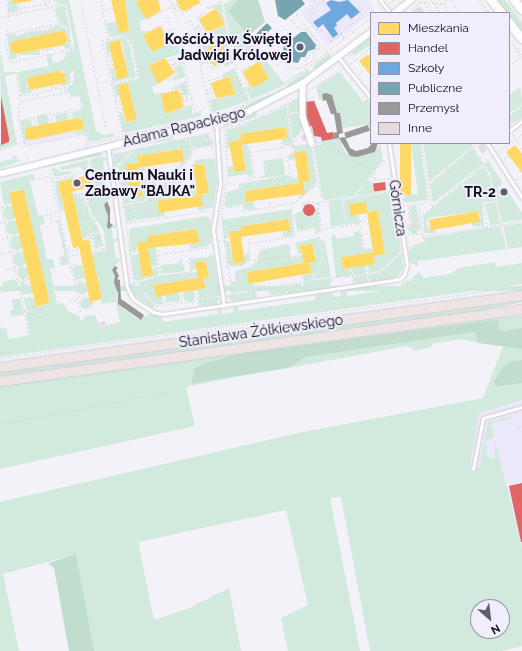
<!DOCTYPE html>
<meta charset="utf-8">
<style>
body{margin:0}
#map{position:relative;width:522px;height:651px;overflow:hidden;background:#f2f2f8;font-family:Raleway,sans-serif}
div>[style]{position:absolute}
[style*='--x']{left:calc(var(--x)*1px);top:calc(var(--y)*1px);width:calc(var(--w)*1px);rotate:calc(var(--a)*1deg)}
.built>*{inset:0;background:#ece9fa}
.green>*{inset:0;background:#d2eade;transform-origin:0 0}
.round{border-radius:50%}
.forest>*{inset:0;background:#c0ddce}
.homes>*{inset:0;background:#ffd966;transform-origin:0 0}
.shops>*{inset:0;background:#e06666;transform-origin:0 0}
.schools>*{inset:0;background:#6fa8dc}
.public>*{inset:0;background:#76a5af;transform-origin:0 0}
.industry>*{inset:0;background:#999;transform-origin:0 0}
.building>*{inset:0;background:#e3dbde;transform-origin:0 0}
.path>*{height:1px;margin-top:-0.5px;transform-origin:0;background:repeating-linear-gradient(90deg,#d8d8d9 0 2px,transparent 0 4px)}
.roads{filter:drop-shadow(0 0 1px #cdccd4) drop-shadow(0 0 1px #cdccd4)}
.lane>*{height:3px;margin:-1.5px;padding:0 1.5px;transform-origin:1.5px;border-radius:1.5px;background:#fdfdfe}
.street>*{height:5.5px;margin:-2.75px;padding:0 2.75px;transform-origin:2.75px;border-radius:2.75px;background:#fdfdfe}
.secondary>*{height:8px;margin:-4px;padding:0 4px;transform-origin:4px;border-radius:4px;background:#fdfdfe}
.primary>*{height:9px;margin:-4.5px;padding:0 4.5px;transform-origin:4.5px;border-radius:4.5px;background:#eee4e3}
.dots>*{width:11px;height:11px;translate:-50% -50%;box-sizing:border-box;border:2px solid #f0eefc;border-radius:50%}
span{translate:-50% -50%;white-space:nowrap;text-align:center;line-height:1.15;-webkit-text-stroke:4px #f0eefc;paint-order:stroke}
.poi-label{font-size:14px;color:#100d18;font-weight:700}
.right{translate:-100% -50%;text-align:right}
.left{translate:0 -50%;text-align:left}
.street-label{font-size:14px;color:#100d18}
.legend{position:absolute;left:370px;top:12px;width:140px;height:132px;box-sizing:border-box;background:#f0eefc;border:1px solid #9694a1;margin:0;padding:5px 7px;list-style:none;font-size:12px;color:#100d18}
.legend li{display:flex;align-items:center;gap:8px;height:20px}
.legend b{width:20px;border:1px solid #9694a1}
.north{position:absolute;left:470px;top:599px;width:40px;height:40px;box-sizing:border-box;background:#f0eefc;border:1px solid #9694a1;border-radius:50%;rotate:152deg;font-size:11px;font-weight:700;line-height:16px;text-align:center;color:#100d18}
.north::after{content:'';display:block;margin:auto;width:14px;height:18px;background:#5f5d66;clip-path:polygon(50% 0,100% 100%,50% 72%,0 100%)}
</style>
<div id="map">
<div class="built">
<i style="clip-path:polygon(308px 0,367px 0,375px 10px,328px 47px,300px 11px,310px 4px)"></i>
<i style="clip-path:polygon(313px 96px,327px 133px,325px 142px,314px 143px,304px 129px,299px 106px,300px 99px)"></i>
<i style="clip-path:polygon(76px 131px,76px 137px,26px 146px,24px 141px)"></i>
<i style="clip-path:polygon(522px 400px,522px 606px,494px 465px,466px 471px,474px 414px)"></i>
</div>
<div class="green">
<i style="clip-path:polygon(8px 0,17px 2px,18px 12px,8px 13px)"></i>
<i style="clip-path:polygon(55px 0,69px 0,96px 131px,104px 135px,113px 133px,115px 136px,89px 142px,85px 133px,76px 135px,76px 131px,83px 129px,84px 125px,81px 118px,73px 118px,72px 113px,83px 109px,80px 95px,71px 96px,68px 91px,63px 92px,74px 83px,74px 71px,70px 73px,71px 83px,62px 87px,61px 83px,66px 79px,63px 71px,27px 78px,27px 87px,33px 92px,24px 94px,21px 93px,17px 73px,5px 76px,17px 144px,0 149px,0 144px,9px 142px,1px 103px,0 50px,4px 72px,18px 72px,49px 66px,46px 56px,51px 55px,51px 61px,55px 64px,65px 59px,66px 53px,73px 51px,74px 43px,66px 3px,59px 4px)"></i>
<i style="clip-path:polygon(125px 0,139px 0,137px 2px,146px 19px,140px 21px,141px 31px,149px 31px,143px 35px,152px 52px,176px 37px,177px 41px,180px 54px,165px 58px,149px 66px,158px 84px,163px 81px,152px 87px,154px 94px,167px 92px,161px 94px,165px 114px,192px 105px,192px 114px,201px 112px,201px 116px,125px 133px,122px 131px,119px 112px,122px 112px,126px 122px,135px 120px,136px 116px,128px 83px,119px 85px,119px 96px,116px 97px,113px 85px,139px 79px,132px 42px,123px 35px,110px 37px,106px 24px,116px 22px,120px 33px,129px 31px)"></i>
<i style="clip-path:polygon(231px 0,238px 0,228px 11px,284px 83px,307px 68px,282px 86px,252px 99px,245px 89px,269px 79px,259px 61px,254px 62px,257px 59px,251px 51px,236px 61px,224px 7px,224px 4px)"></i>
<i style="clip-path:polygon(496px 0,505px 0,522px 22px,522px 32px)"></i>
<i style="clip-path:polygon(221px 3px,233px 63px,225px 67px,222px 62px,229px 58px,220px 41px,200px 54px,198px 37px,225px 26px,216px 8px,209px 9px)"></i>
<i style="clip-path:polygon(64px 6px,69px 27px,68px 28px,59px 22px,55px 8px)"></i>
<i style="clip-path:polygon(59px 24px,69px 32px,71px 49px,65px 49px,63px 44px,67px 43px,68px 39px,65px 32px,25px 39px,10px 43px,11px 51px,16px 53px,17px 58px,10px 60px,7px 34px,19px 36px,32px 31px,47px 31px)"></i>
<i style="clip-path:polygon(371px 36px,371px 45px,354px 56px,351px 52px)"></i>
<i style="clip-path:polygon(123px 37px,129px 43px,136px 77px,113px 82px,110px 69px,114px 68px,115px 75px,128px 72px,122px 43px,120px 40px,110px 42px,111px 53px,107px 54px,105px 42px)"></i>
<i style="left:40px;top:50px;width:5px;height:19px;rotate:90deg"></i>
<i style="clip-path:polygon(329px 53px,332px 57px,315px 69px,313px 66px)"></i>
<i style="clip-path:polygon(182px 64px,185px 77px,171px 81px,178px 75px,175px 68px)"></i>
<i style="clip-path:polygon(234px 68px,249px 101px,212px 113px,210px 100px,235px 95px,230px 76px,223px 78px,222px 75px)"></i>
<i style="clip-path:polygon(308px 69px,311px 74px,288px 89px,287px 85px)"></i>
<i style="clip-path:polygon(340px 72px,363px 102px,367px 99px,371px 103px,371px 127px,368px 125px,342px 128px,340px 113px,337px 113px,332px 95px,322px 94px,323px 99px,319px 100px,316px 87px)"></i>
<i style="clip-path:polygon(186px 82px,189px 94px,183px 96px,181px 88px,172px 90px)"></i>
<i style="clip-path:polygon(520px 87px,522px 103px,509px 114px,509px 96px)"></i>
<i style="clip-path:polygon(282px 89px,284px 91px,244px 110px,211px 118px,209px 117px,230px 112px)"></i>
<i style="clip-path:polygon(300px 97px,300px 112px,289px 113px,288px 104px)"></i>
<i style="clip-path:polygon(286px 106px,292px 145px,283px 146px,282px 139px,288px 138px,286px 127px,240px 134px,241px 140px,227px 149px,226px 130px,244px 125px)"></i>
<i style="clip-path:polygon(522px 106px,522px 118px,510px 124px,509px 117px)"></i>
<i style="left:67px;top:112px;width:7px;height:13px;rotate:74deg"></i>
<i style="clip-path:polygon(256px 112px,258px 116px,220px 129px,226px 123px)"></i>
<i style="clip-path:polygon(300px 113px,303px 127px,293px 141px,289px 115px)"></i>
<i class="round" style="left:37px;top:114px;width:12px;height:12px"></i>
<i style="clip-path:polygon(30px 119px,33px 126px,25px 131px,28px 140px,24px 141px,20px 121px)"></i>
<i style="clip-path:polygon(201px 119px,197px 122px,133px 137px,134px 134px)"></i>
<i style="clip-path:polygon(172px 135px,173px 140px,134px 146px,134px 143px)"></i>
<i style="clip-path:polygon(202px 135px,204px 141px,213px 139px,212px 150px,211px 146px,193px 149px,190px 137px)"></i>
<i style="clip-path:polygon(189px 138px,192px 154px,179px 169px,182px 149px,137px 156px,138px 163px,126px 164px,127px 171px,119px 172px,118px 167px,136px 149px)"></i>
<i style="clip-path:polygon(339px 138px,345px 152px,350px 156px,357px 157px,375px 152px,380px 143px,383px 160px,354px 196px,325px 200px,322px 195px,314px 147px,325px 144px,314px 143px)"></i>
<i style="clip-path:polygon(411px 143px,420px 143px,428px 200px,406px 203px,403px 201px,402px 192px,406px 190px,407px 195px,418px 194px)"></i>
<i style="clip-path:polygon(423px 143px,470px 143px,472px 146px,429px 182px)"></i>
<i style="clip-path:polygon(311px 144px,317px 182px,300px 199px,303px 182px,310px 181px,306px 152px,295px 159px,289px 160px,288px 156px,295px 152px,294px 146px)"></i>
<i style="clip-path:polygon(242px 145px,248px 145px,253px 174px,248px 177px,247px 174px,228px 177px,228px 167px,233px 166px,234px 172px,246px 170px)"></i>
<i style="clip-path:polygon(473px 148px,483px 164px,433px 203px,430px 185px)"></i>
<i style="clip-path:polygon(132px 151px,116px 166px,117px 173px,115px 173px,113px 155px)"></i>
<i style="clip-path:polygon(97px 152px,104px 155px,42px 168px,47px 165px)"></i>
<i style="clip-path:polygon(13px 154px,20px 161px,0 168px,0 162px,13px 159px)"></i>
<i style="clip-path:polygon(106px 157px,107px 160px,103px 161px,107px 195px,112px 196px,104px 205px,108px 216px,107px 227px,109px 229px,116px 224px,116px 228px,112px 229px,113px 239px,118px 238px,118px 241px,113px 242px,116px 258px,121px 259px,112px 270px,116px 281px,114px 283px,118px 298px,117px 300px,120px 306px,137px 319px,150px 314px,162px 317px,163px 322px,218px 314px,217px 309px,221px 309px,222px 314px,234px 312px,233px 307px,238px 307px,239px 311px,315px 300px,315px 295px,332px 293px,333px 297px,341px 296px,340px 292px,346px 291px,347px 296px,402px 288px,402px 283px,408px 282px,419px 272px,424px 278px,450px 274px,459px 268px,495px 262px,496px 267px,522px 263px,522px 284px,0 357px,0 324px,1px 329px,6px 328px,9px 339px,30px 335px,25px 311px,42px 315px,26px 310px,24px 299px,33px 297px,37px 306px,48px 304px,24px 190px,13px 191px,12px 203px,4px 205px,0 182px,33px 174px,36px 180px,30px 181px,38px 216px,43px 215px,45px 224px,40px 225px,47px 260px,53px 259px,55px 268px,50px 269px,57px 304px,63px 303px,68px 311px,79px 316px,80px 320px,85px 319px,84px 316px,95px 315px,100px 327px,120px 322px,116px 302px,93px 305px,102px 303px,102px 298px,92px 253px,106px 250px,104px 231px,91px 211px,88px 199px,96px 189px,90px 161px,91px 159px)"></i>
<i style="clip-path:polygon(283px 158px,285px 175px,257px 178px,265px 176px,263px 161px)"></i>
<i style="clip-path:polygon(493px 158px,489px 162px,503px 183px,497px 188px,504px 197px,509px 193px,522px 213px,522px 220px,502px 223px,491px 176px,485px 164px)"></i>
<i style="clip-path:polygon(215px 159px,217px 183px,213px 207px,199px 211px,198px 207px,203px 206px,201px 194px,209px 193px,204px 164px,193px 165px,194px 172px,189px 173px,189px 170px,197px 160px)"></i>
<i style="clip-path:polygon(87px 160px,88px 170px,84px 171px,79px 167px,62px 170px,59px 167px)"></i>
<i style="clip-path:polygon(484px 166px,490px 179px,494px 201px,482px 203px,484px 226px,473px 227px,472px 223px,481px 217px,478px 211px,428px 218px,427px 225px,430px 229px,436px 228px,436px 233px,424px 233px,423px 216px)"></i>
<i style="clip-path:polygon(144px 167px,149px 195px,143px 201px,124px 204px,122px 194px,130px 192px,131px 198px,142px 196px,138px 168px)"></i>
<i style="clip-path:polygon(55px 168px,60px 172px,69px 171px,73px 173px,55px 177px,51px 169px)"></i>
<i style="left:127px;top:174px;width:15px;height:8px;rotate:79deg"></i>
<i style="clip-path:polygon(181px 175px,184px 189px,197px 190px,197px 195px,157px 201px,159px 213px,164px 212px,165px 216px,136px 220px,133px 204px,144px 203px,150px 196px,149px 180px,155px 179px,156px 184px,181px 180px)"></i>
<i style="clip-path:polygon(290px 175px,290px 179px,298px 177px,299px 183px,245px 191px,246px 202px,253px 201px,254px 209px,245px 210px,243px 204px,226px 207px,224px 205px,227px 192px,239px 189px,238px 184px)"></i>
<i style="clip-path:polygon(73px 176px,74px 178px,58px 182px,64px 210px,60px 211px,54px 182px)"></i>
<i style="clip-path:polygon(367px 182px,372px 182px,374px 192px,392px 190px,356px 196px)"></i>
<i style="clip-path:polygon(393px 192px,401px 251px,379px 271px,369px 273px,368px 265px,374px 256px,385px 254px,378px 210px,367px 212px,365px 202px,349px 204px,358px 216px,359px 223px,347px 224px,343px 200px)"></i>
<i style="clip-path:polygon(73px 194px,77px 194px,77px 197px,85px 198px,82px 209px,91px 234px,85px 236px,85px 239px,83px 239px)"></i>
<i style="clip-path:polygon(341px 199px,346px 224px,328px 227px,331px 226px,329px 201px)"></i>
<i style="clip-path:polygon(86px 201px,90px 215px,99px 232px,93px 234px,87px 222px,83px 208px)"></i>
<i style="clip-path:polygon(306px 202px,306px 206px,302px 206px,304px 216px,315px 214px,314px 209px,318px 208px,319px 214px,305px 229px,297px 230px,294px 214px,302px 211px,302px 205px)"></i>
<i style="left:495px;top:202px;width:22px;height:10px;rotate:77deg"></i>
<i style="clip-path:polygon(132px 205px,135px 220px,130px 222px,127px 221px,124px 206px)"></i>
<i style="clip-path:polygon(416px 205px,421px 229px,418px 230px,418px 233px,412px 234px,406px 227px,417px 226px,416px 221px,411px 222px,409px 206px)"></i>
<i class="round" style="left:3px;top:206px;width:14px;height:14px"></i>
<i style="clip-path:polygon(291px 209px,294px 236px,283px 237px,283px 232px,291px 232px,288px 219px,242px 226px,240px 231px,229px 231px,229px 238px,224px 239px,222px 220px)"></i>
<i style="clip-path:polygon(319px 215px,320px 231px,316px 232px,314px 227px,307px 229px)"></i>
<i style="clip-path:polygon(206px 216px,211px 220px,211px 243px,207px 246px,191px 249px,190px 243px,199px 242px,196px 229px,147px 236px,147px 242px,137px 242px,137px 251px,130px 252px,129px 229px)"></i>
<i style="clip-path:polygon(57px 221px,59px 221px,69px 263px,61px 265px,60px 258px,65px 257px)"></i>
<i class="round" style="left:6px;top:221px;width:14px;height:14px"></i>
<i style="clip-path:polygon(522px 223px,522px 247px,508px 249px,503px 226px)"></i>
<i style="clip-path:polygon(500px 226px,506px 249px,418px 261px,418px 267px,410px 262px,408px 251px,416px 245px,425px 243px,424px 238px)"></i>
<i style="clip-path:polygon(360px 231px,363px 250px,373px 249px,373px 252px,341px 257px,343px 269px,350px 268px,351px 276px,336px 277px,331px 237px,335px 234px,336px 239px,354px 236px,354px 232px)"></i>
<i style="clip-path:polygon(100px 234px,103px 245px,95px 249px,93px 235px)"></i>
<i class="round" style="left:10px;top:236px;width:14px;height:14px"></i>
<i style="clip-path:polygon(319px 237px,322px 258px,311px 280px,304px 281px,303px 275px,312px 273px,309px 263px,316px 261px,314px 245px,299px 245px,301px 254px,298px 254px,295px 243px)"></i>
<i style="clip-path:polygon(320px 238px,325px 243px,331px 277px,313px 279px,323px 258px)"></i>
<i style="clip-path:polygon(229px 241px,233px 264px,245px 262px,244px 255px,250px 254px,249px 260px,242px 265px,230px 266px,228px 264px,225px 242px)"></i>
<i style="clip-path:polygon(287px 244px,290px 246px,290px 256px,292px 258px,303px 256px,304px 263px,247px 272px,248px 284px,254px 283px,255px 289px,233px 293px,229px 272px,232px 282px,241px 279px,240px 274px,235px 274px,235px 271px,250px 267px,260px 259px,257px 259px,261px 250px)"></i>
<i style="clip-path:polygon(155px 247px,158px 265px,154px 266px,151px 266px,148px 248px)"></i>
<i style="clip-path:polygon(402px 252px,403px 268px,399px 275px,393px 279px,370px 282px,368px 275px,380px 273px)"></i>
<i class="round" style="left:13px;top:252px;width:14px;height:14px"></i>
<i style="clip-path:polygon(210px 253px,214px 257px,220px 296px,199px 299px,198px 290px,206px 288px,203px 278px,209px 277px,207px 264px,206px 261px,196px 262px,196px 269px,191px 270px,190px 259px,209px 257px)"></i>
<i style="clip-path:polygon(138px 254px,143px 277px,152px 275px,152px 269px,159px 268px,158px 276px,137px 281px,134px 279px,131px 255px)"></i>
<i style="clip-path:polygon(181px 258px,185px 271px,162px 274px,160px 265px,179px 263px)"></i>
<i style="left:82px;top:265px;width:13px;height:10px;rotate:77deg"></i>
<i style="left:365px;top:265px;width:9px;height:13px;rotate:84deg"></i>
<i class="round" style="left:17px;top:267px;width:12px;height:12px"></i>
<i style="clip-path:polygon(197px 272px,198px 278px,154px 285px,156px 296px,162px 296px,163px 304px,157px 305px,138px 286px,139px 283px,161px 276px)"></i>
<i style="left:367px;top:275px;width:7px;height:14px;rotate:82deg"></i>
<i style="clip-path:polygon(328px 279px,331px 279px,332px 282px,328px 287px,304px 291px,303px 282px)"></i>
<i style="clip-path:polygon(16px 280px,18px 287px,4px 290px,2px 282px)"></i>
<i style="clip-path:polygon(24px 280px,26px 289px,28px 290px,31px 283px,34px 293px,22px 295px,20px 283px)"></i>
<i class="round" style="left:76px;top:282px;width:12px;height:12px"></i>
<i style="left:301px;top:283px;width:8px;height:15px;rotate:76deg"></i>
<i style="clip-path:polygon(129px 284px,133px 284px,155px 305px,152px 308px,134px 295px)"></i>
<i style="left:285px;top:285px;width:8px;height:16px;rotate:83deg"></i>
<i style="left:522px;top:286px;width:5px;height:527px;rotate:90deg"></i>
<i class="round" style="left:183px;top:290px;width:12px;height:12px"></i>
<i style="clip-path:polygon(256px 291px,257px 298px,232px 301px,226px 296px)"></i>
<i style="left:179px;top:293px;width:8px;height:14px;rotate:83deg"></i>
<i style="clip-path:polygon(220px 297px,217px 304px,199px 306px,198px 300px)"></i>
<i class="round" style="left:80px;top:297px;width:12px;height:12px"></i>
<i style="clip-path:polygon(20px 299px,24px 315px,12px 316px,9px 311px,14px 310px,12px 300px)"></i>
<i style="clip-path:polygon(522px 299px,522px 302px,480px 311px,0 377px,0 372px)"></i>
<i style="clip-path:polygon(522px 316px,522px 328px,500px 331px,498px 321px,264px 350px,219px 359px,194px 369px,191px 384px,233px 378px,186px 387px,195px 426px,0 469px,0 385px,466px 321px)"></i>
<i style="clip-path:polygon(475px 332px,478px 343px,461px 339px,432px 344px,431px 347px,415px 351px,408px 346px,288px 368px,306px 357px)"></i>
<i style="clip-path:polygon(evenodd,503px 346px,522px 349px,522px 360px,512px 361px,499px 387px,522px 383px,522px 400px,479px 413px,469px 470px,479px 468px,488px 422px,510px 417px,511px 419px,491px 423px,494px 437px,485px 441px,488px 448px,485px 452px,490px 459px,495px 458px,495px 440px,522px 548px,522px 646px,502px 651px,370px 651px,341px 497px,330px 498px,360px 651px,288px 651px,281px 618px,308px 605px,286px 510px,138px 542px,154px 620px,187px 609px,229px 588px,241px 651px,94px 651px,76px 554px,3px 574px,19px 651px,0 651px,0 502px,298px 433px,483px 398px,503px 346px,478px 607px,502px 607px,502px 631px,478px 631px,478px 607px)"></i>
</div>
<div class="forest">
<i style="clip-path:polygon(238px 0,258px 0,265px 22px,248px 36px,228px 11px)"></i>
<i style="clip-path:polygon(498px 320px,500px 331px,522px 328px,522px 349px,478px 343px,475px 332px,306px 357px,288px 368px,191px 384px,194px 369px,205px 363px,244px 353px)"></i>
<i style="clip-path:polygon(522px 360px,522px 383px,496px 387px,494px 382px,501px 369px,512px 361px)"></i>
<i style="clip-path:polygon(76px 554px,94px 650px,94px 651px,69px 651px,54px 568px,48px 563px)"></i>
</div>
<div class="homes">
<i style="clip-path:polygon(12px 0,31px 0,31px 1px,18px 3px,13px 3px)"></i>
<i style="clip-path:polygon(111px 0,125px 0,129px 31px,120px 33px,118px 29px)"></i>
<i style="clip-path:polygon(139px 0,158px 0,161px 11px,146px 19px,136px 2px)"></i>
<i style="clip-path:polygon(176px 0,199px 0,200px 3px,185px 11px,181px 10px)"></i>
<i style="clip-path:polygon(216px 8px,225px 25px,207px 33px,199px 19px)"></i>
<i style="clip-path:polygon(158px 27px,161px 27px,169px 41px,168px 44px,152px 52px,143px 35px)"></i>
<i style="clip-path:polygon(61px 31px,65px 32px,68px 40px,64px 45px,16px 54px,11px 51px,10px 43px,14px 41px)"></i>
<i style="clip-path:polygon(120px 40px,128px 73px,127px 77px,117px 79px,109px 46px,110px 42px)"></i>
<i style="clip-path:polygon(220px 40px,229px 58px,214px 66px,213px 63px,210px 64px,203px 52px)"></i>
<i style="clip-path:polygon(368px 54px,371px 58px,371px 76px,359px 61px)"></i>
<i style="clip-path:polygon(165px 58px,175px 73px,158px 84px,149px 66px)"></i>
<i style="clip-path:polygon(259px 61px,269px 79px,254px 87px,250px 86px,243px 72px)"></i>
<i style="clip-path:polygon(59px 71px,65px 74px,66px 83px,29px 90px,27px 78px)"></i>
<i style="clip-path:polygon(230px 76px,235px 95px,216px 98px,211px 83px)"></i>
<i style="clip-path:polygon(128px 83px,136px 116px,136px 120px,126px 122px,118px 89px,119px 85px)"></i>
<i style="clip-path:polygon(177px 90px,180px 92px,184px 107px,165px 114px,161px 94px)"></i>
<i style="clip-path:polygon(77px 118px,83px 120px,83px 129px,36px 139px,28px 140px,26px 137px,25px 128px,30px 127px)"></i>
<i style="clip-path:polygon(286px 127px,288px 138px,242px 145px,246px 171px,234px 172px,229px 142px,241px 140px,240px 134px)"></i>
<i style="left:400px;top:143px;width:11px;height:52px"></i>
<i style="clip-path:polygon(515px 145px,522px 154px,522px 173px,506px 152px)"></i>
<i style="clip-path:polygon(182px 149px,184px 161px,138px 168px,143px 196px,131px 198px,126px 164px,138px 163px,137px 156px)"></i>
<i style="clip-path:polygon(306px 151px,310px 181px,303px 182px,305px 194px,246px 202px,245px 191px,299px 183px,294px 153px)"></i>
<i style="clip-path:polygon(204px 164px,209px 193px,201px 194px,203px 206px,159px 213px,157px 201px,197px 195px,193px 165px)"></i>
<i style="clip-path:polygon(89px 175px,92px 187px,71px 192px,73px 194px,83px 241px,89px 239px,102px 299px,90px 302px,79px 247px,73px 248px,58px 182px)"></i>
<i style="clip-path:polygon(20px 190px,24px 190px,49px 300px,48px 304px,36px 306px,9px 193px)"></i>
<i style="clip-path:polygon(366px 202px,367px 212px,378px 210px,385px 254px,374px 256px,375px 264px,343px 269px,341px 257px,373px 252px,367px 213px,351px 216px,349px 204px)"></i>
<i style="left:478px;top:211px;width:11px;height:50px;rotate:80deg"></i>
<i style="clip-path:polygon(288px 219px,291px 232px,283px 231px,241px 237px,245px 262px,233px 264px,229px 231px,240px 231px,242px 226px)"></i>
<i style="clip-path:polygon(196px 229px,200px 243px,148px 248px,153px 275px,142px 277px,137px 242px,147px 242px,147px 236px)"></i>
<i style="clip-path:polygon(313px 244px,316px 262px,309px 263px,312px 273px,248px 284px,247px 272px,304px 263px,299px 245px)"></i>
<i style="clip-path:polygon(206px 261px,209px 277px,203px 278px,206px 288px,156px 297px,154px 285px,198px 278px,195px 262px)"></i>
</div>
<div class="shops">
<i style="clip-path:polygon(1px 96px,9px 138px,9px 142px,1px 145px)"></i>
<i style="clip-path:polygon(314px 101px,327px 133px,333px 132px,334px 139px,322px 141px,321px 137px,314px 136px,312px 126px,308px 127px,304px 102px)"></i>
<i style="left:385px;top:182px;width:8px;height:12px;rotate:83deg"></i>
<i class="round" style="left:303px;top:204px;width:12px;height:12px"></i>
<i style="clip-path:polygon(522px 483px,522px 542px,521px 542px,509px 486px)"></i>
</div>
<div class="schools">
<i style="clip-path:polygon(331px 0,339px 2px,348px 0,360px 12px,351px 19px,347px 14px,336px 23px,337px 25px,334px 28px,338px 34px,333px 38px,323px 24px,318px 28px,313px 22px,331px 10px,326px 3px)"></i>
</div>
<div class="public">
<i style="clip-path:polygon(275px 0,302px 0,305px 4px,285px 20px,278px 16px)"></i>
<i style="left:267px;top:23px;width:7px;height:21px;rotate:45deg"></i>
<i style="clip-path:polygon(301px 32px,306px 32px,316px 45px,315px 49px,308px 51px,305px 57px,301px 57px,298px 63px,293px 62px,290px 53px,283px 50px,284px 46px,290px 38px,291px 40px)"></i>
</div>
<div class="industry">
<i style="clip-path:polygon(327px 93px,332px 95px,337px 113px,340px 113px,343px 133px,339px 134px,339px 138px,345px 137px,350px 148px,356px 151px,368px 148px,372px 143px,378px 143px,375px 152px,357px 157px,350px 156px,339px 138px,334px 139px,333px 133px,337px 132px,334px 114px,331px 114px,326px 100px,323px 101px,322px 94px)"></i>
<i style="left:368px;top:125px;width:6px;height:25px;rotate:72deg"></i>
<i style="clip-path:polygon(107px 201px,110px 208px,110px 223px,113px 225px,109px 229px,107px 227px,108px 216px,104px 205px)"></i>
<i style="clip-path:polygon(115px 266px,118px 268px,116px 270px,119px 276px,117px 279px,120px 280px,121px 299px,144px 315px,141px 320px,118px 304px,118px 293px,114px 283px,115px 276px,112px 270px)"></i>
</div>
<div class="building">
<i style="clip-path:polygon(419px 6px,426px 13px,411px 13px)"></i>
<i style="clip-path:polygon(208px 134px,210px 139px,204px 140px,203px 135px)"></i>
<i style="clip-path:polygon(306px 134px,308px 140px,302px 141px,301px 136px)"></i>
<i style="clip-path:polygon(483px 143px,487px 150px,482px 154px,478px 146px)"></i>
<i style="clip-path:polygon(504px 188px,508px 193px,503px 196px,500px 191px)"></i>
<i style="left:149px;top:208px;width:5px;height:6px;rotate:79deg"></i>
<i style="clip-path:polygon(416px 221px,417px 227px,411px 227px,411px 222px)"></i>
<i style="clip-path:polygon(235px 274px,240px 274px,241px 279px,236px 280px)"></i>
<i style="left:105px;top:321px;width:4px;height:6px;rotate:76deg"></i>
</div>
<div class="path">
<i style="--x:7;--y:0;--w:20;--a:84"></i>
<i style="--x:44;--y:0;--w:7;--a:82"></i>
<i style="--x:54;--y:0;--w:6;--a:51"></i>
<i style="--x:101;--y:0;--w:40;--a:80"></i>
<i style="--x:108;--y:39;--w:15;--a:-11"></i>
<i style="--x:123;--y:36;--w:10;--a:37"></i>
<i style="--x:131;--y:42;--w:37;--a:79"></i>
<i style="--x:138;--y:78;--w:26;--a:169"></i>
<i style="--x:169;--y:0;--w:21;--a:65"></i>
<i style="--x:324;--y:0;--w:24;--a:142"></i>
<i style="--x:305;--y:15;--w:18;--a:52"></i>
<i style="--x:316;--y:29;--w:7;--a:8"></i>
<i style="--x:323;--y:30;--w:14;--a:54"></i>
<i style="--x:331;--y:41;--w:13;--a:-39"></i>
<i style="--x:431;--y:0;--w:16;--a:52"></i>
<i style="--x:450;--y:0;--w:16;--a:52"></i>
<i style="--x:478;--y:0;--w:16;--a:52"></i>
<i style="--x:480;--y:0;--w:16;--a:52"></i>
<i style="--x:159;--y:2;--w:4;--a:-27"></i>
<i style="--x:323;--y:2;--w:7;--a:56"></i>
<i style="--x:420;--y:2;--w:22;--a:3"></i>
<i style="--x:445;--y:2;--w:11;--a:85"></i>
<i style="--x:19;--y:3;--w:9;--a:77"></i>
<i style="--x:81;--y:3;--w:127;--a:78.7"></i>
<i style="--x:389;--y:3;--w:6;--a:-31"></i>
<i style="--x:424;--y:3;--w:11;--a:49"></i>
<i style="--x:172;--y:4;--w:5;--a:-22"></i>
<i style="--x:207;--y:6;--w:2;--a:63"></i>
<i style="--x:208;--y:8;--w:16;--a:-27"></i>
<i style="--x:222;--y:1;--w:82;--a:78"></i>
<i style="--x:239;--y:81;--w:23;--a:59"></i>
<i style="--x:173;--y:7;--w:6;--a:-31"></i>
<i style="--x:20;--y:8;--w:25;--a:-9"></i>
<i style="--x:45;--y:4;--w:7;--a:-34"></i>
<i style="--x:48;--y:8;--w:5;--a:79"></i>
<i style="--x:174;--y:9;--w:5;--a:-37"></i>
<i style="--x:178;--y:6;--w:8;--a:60"></i>
<i style="--x:182;--y:13;--w:11;--a:-27"></i>
<i style="--x:0;--y:10;--w:4;--a:90"></i>
<i style="--x:103;--y:10;--w:10;--a:-11"></i>
<i style="--x:377;--y:13;--w:4;--a:-45"></i>
<i style="--x:406;--y:13;--w:21;--a:-37"></i>
<i style="--x:430;--y:13;--w:21;--a:-39"></i>
<i style="--x:296;--y:14;--w:49;--a:50.8"></i>
<i style="--x:53;--y:16;--w:4;--a:-14"></i>
<i style="--x:0;--y:17;--w:66;--a:-11.3"></i>
<i style="--x:65;--y:4;--w:47;--a:81.3"></i>
<i style="--x:72;--y:50;--w:63;--a:169"></i>
<i style="--x:10;--y:62;--w:20;--a:-105"></i>
<i style="--x:5;--y:43;--w:15;--a:-79"></i>
<i style="--x:166;--y:17;--w:28;--a:63"></i>
<i style="--x:179;--y:42;--w:72;--a:77.1"></i>
<i style="--x:195;--y:112;--w:8;--a:-14"></i>
<i style="--x:147;--y:19;--w:28;--a:-27"></i>
<i style="--x:58;--y:22;--w:15;--a:37"></i>
<i style="--x:186;--y:22;--w:4;--a:-27"></i>
<i style="--x:190;--y:20;--w:19;--a:65"></i>
<i style="--x:198;--y:37;--w:28;--a:86"></i>
<i style="--x:200;--y:65;--w:50;--a:77.3"></i>
<i style="--x:105;--y:23;--w:11;--a:-10"></i>
<i style="--x:282;--y:25;--w:16;--a:52"></i>
<i style="--x:336;--y:26;--w:14;--a:56"></i>
<i style="--x:194;--y:28;--w:8;--a:-30"></i>
<i style="--x:201;--y:24;--w:8;--a:-120"></i>
<i style="--x:197;--y:17;--w:10;--a:-29"></i>
<i style="--x:35;--y:29;--w:9;--a:6"></i>
<i style="--x:44;--y:30;--w:13;--a:-23"></i>
<i style="--x:56;--y:25;--w:10;--a:-84"></i>
<i style="--x:57;--y:15;--w:9;--a:-122"></i>
<i style="--x:154;--y:29;--w:8;--a:-30"></i>
<i style="--x:161;--y:25;--w:8;--a:60"></i>
<i style="--x:165;--y:32;--w:8;--a:-30"></i>
<i style="--x:195;--y:29;--w:9;--a:-27"></i>
<i style="--x:196;--y:32;--w:9;--a:-32"></i>
<i style="--x:7;--y:33;--w:45;--a:-10.3"></i>
<i style="--x:51;--y:25;--w:5;--a:-101"></i>
<i style="--x:10;--y:33;--w:11;--a:10"></i>
<i style="--x:21;--y:35;--w:12;--a:-31"></i>
<i style="--x:340;--y:33;--w:29;--a:-38"></i>
<i style="--x:363;--y:15;--w:9;--a:-117"></i>
<i style="--x:165;--y:34;--w:8;--a:-30"></i>
<i style="--x:289;--y:34;--w:13;--a:141"></i>
<i style="--x:279;--y:42;--w:9;--a:96"></i>
<i style="--x:278;--y:51;--w:19;--a:55"></i>
<i style="--x:289;--y:67;--w:11;--a:5"></i>
<i style="--x:300;--y:68;--w:15;--a:-32"></i>
<i style="--x:313;--y:60;--w:16;--a:-63"></i>
<i style="--x:320;--y:46;--w:21;--a:-129"></i>
<i style="--x:307;--y:30;--w:9;--a:-162"></i>
<i style="--x:298;--y:27;--w:12;--a:-132"></i>
<i style="--x:166;--y:36;--w:9;--a:-27"></i>
<i style="--x:198;--y:36;--w:8;--a:-30"></i>
<i style="--x:231;--y:38;--w:9;--a:-32"></i>
<i style="--x:509;--y:38;--w:21;--a:51"></i>
<i style="--x:108;--y:39;--w:6;--a:171"></i>
<i style="--x:102;--y:40;--w:97;--a:77.5"></i>
<i style="--x:169;--y:39;--w:7;--a:-27"></i>
<i style="--x:509;--y:41;--w:21;--a:51"></i>
<i style="--x:61;--y:45;--w:6;--a:72"></i>
<i style="--x:43;--y:49;--w:5;--a:79"></i>
<i style="--x:43;--y:50;--w:9;--a:-13"></i>
<i style="--x:52;--y:48;--w:5;--a:158"></i>
<i style="--x:47;--y:50;--w:4;--a:90"></i>
<i style="--x:19;--y:54;--w:5;--a:90"></i>
<i style="--x:53;--y:54;--w:5;--a:112"></i>
<i style="--x:51;--y:59;--w:7;--a:34"></i>
<i style="--x:57;--y:63;--w:11;--a:-34"></i>
<i style="--x:66;--y:57;--w:5;--a:-101"></i>
<i style="--x:350;--y:54;--w:7;--a:56"></i>
<i style="--x:106;--y:55;--w:5;--a:-11"></i>
<i style="--x:107;--y:57;--w:4;--a:-14"></i>
<i style="--x:111;--y:56;--w:11;--a:80"></i>
<i style="--x:169;--y:60;--w:13;--a:-18"></i>
<i style="--x:200;--y:61;--w:7;--a:-34"></i>
<i style="--x:207;--y:62;--w:7;--a:56"></i>
<i style="--x:211;--y:68;--w:10;--a:-24"></i>
<i style="--x:201;--y:63;--w:7;--a:-34"></i>
<i style="--x:350;--y:64;--w:27;--a:-39"></i>
<i style="--x:171;--y:65;--w:13;--a:-32"></i>
<i style="--x:200;--y:65;--w:9;--a:-27"></i>
<i style="--x:277;--y:65;--w:18;--a:-38"></i>
<i style="--x:306;--y:65;--w:7;--a:-90"></i>
<i style="--x:306;--y:58;--w:14;--a:-39"></i>
<i style="--x:317;--y:49;--w:5;--a:-90"></i>
<i style="--x:172;--y:66;--w:11;--a:-27"></i>
<i style="--x:509;--y:66;--w:16;--a:-38"></i>
<i style="--x:109;--y:68;--w:4;--a:-14"></i>
<i style="--x:16;--y:74;--w:27;--a:80"></i>
<i style="--x:21;--y:101;--w:47;--a:-11.1"></i>
<i style="--x:67;--y:92;--w:5;--a:68"></i>
<i style="--x:69;--y:97;--w:11;--a:-10"></i>
<i style="--x:80;--y:95;--w:13;--a:81"></i>
<i style="--x:82;--y:108;--w:64;--a:169.2"></i>
<i style="--x:19;--y:120;--w:23;--a:77"></i>
<i style="--x:24;--y:142;--w:4;--a:45"></i>
<i style="--x:27;--y:145;--w:59;--a:-10.7"></i>
<i style="--x:85;--y:134;--w:9;--a:77"></i>
<i style="--x:358;--y:74;--w:6;--a:-31"></i>
<i style="--x:167;--y:80;--w:11;--a:-27"></i>
<i style="--x:177;--y:75;--w:8;--a:-113"></i>
<i style="--x:174;--y:68;--w:9;--a:-32"></i>
<i style="--x:240;--y:80;--w:5;--a:-22"></i>
<i style="--x:245;--y:78;--w:9;--a:-117"></i>
<i style="--x:241;--y:70;--w:11;--a:-27"></i>
<i style="--x:187;--y:81;--w:15;--a:157"></i>
<i style="--x:173;--y:87;--w:4;--a:117"></i>
<i style="--x:171;--y:91;--w:10;--a:-11"></i>
<i style="--x:181;--y:89;--w:8;--a:83"></i>
<i style="--x:182;--y:97;--w:8;--a:-14"></i>
<i style="--x:289;--y:82;--w:105;--a:-38.4"></i>
<i style="--x:241;--y:84;--w:8;--a:-23"></i>
<i style="--x:59;--y:85;--w:3;--a:72"></i>
<i style="--x:60;--y:88;--w:10;--a:-11"></i>
<i style="--x:70;--y:86;--w:6;--a:-51"></i>
<i style="--x:74;--y:81;--w:7;--a:-98"></i>
<i style="--x:244;--y:88;--w:6;--a:-31"></i>
<i style="--x:36;--y:89;--w:7;--a:82"></i>
<i style="--x:37;--y:96;--w:4;--a:-63"></i>
<i style="--x:39;--y:92;--w:21;--a:-11"></i>
<i style="--x:60;--y:88;--w:5;--a:79"></i>
<i style="--x:57;--y:89;--w:6;--a:-162"></i>
<i style="--x:51;--y:87;--w:8;--a:-7"></i>
<i style="--x:206;--y:90;--w:6;--a:-18"></i>
<i style="--x:212;--y:88;--w:9;--a:-111"></i>
<i style="--x:209;--y:80;--w:11;--a:-15"></i>
<i style="--x:309;--y:90;--w:39;--a:-32"></i>
<i style="--x:207;--y:92;--w:5;--a:-22"></i>
<i style="--x:207;--y:94;--w:7;--a:-16"></i>
<i style="--x:20;--y:95;--w:16;--a:-4"></i>
<i style="--x:509;--y:95;--w:13;--a:-39"></i>
<i style="--x:115;--y:98;--w:5;--a:-11"></i>
<i style="--x:209;--y:98;--w:5;--a:-11"></i>
<i style="--x:182;--y:99;--w:8;--a:-14"></i>
<i style="--x:509;--y:100;--w:7;--a:90"></i>
<i style="--x:115;--y:101;--w:4;--a:-14"></i>
<i style="--x:119;--y:100;--w:11;--a:75"></i>
<i style="--x:182;--y:101;--w:10;--a:-11"></i>
<i style="--x:287;--y:104;--w:42;--a:81.9"></i>
<i style="--x:293;--y:146;--w:13;--a:-9"></i>
<i style="--x:184;--y:106;--w:9;--a:-13"></i>
<i style="--x:235;--y:108;--w:31;--a:-22"></i>
<i style="--x:70;--y:111;--w:8;--a:83"></i>
<i style="--x:289;--y:114;--w:8;--a:-7"></i>
<i style="--x:52;--y:115;--w:7;--a:82"></i>
<i style="--x:509;--y:115;--w:17;--a:-40"></i>
<i style="--x:34;--y:118;--w:8;--a:83"></i>
<i style="--x:19;--y:120;--w:12;--a:-95"></i>
<i style="--x:18;--y:108;--w:7;--a:-63"></i>
<i style="--x:223;--y:129;--w:26;--a:-16"></i>
<i style="--x:248;--y:122;--w:55;--a:-26.1"></i>
<i style="--x:225;--y:130;--w:53;--a:86.8"></i>
<i style="--x:513;--y:134;--w:17;--a:59"></i>
<i style="--x:281;--y:142;--w:6;--a:81"></i>
<i style="--x:293;--y:142;--w:13;--a:-51"></i>
<i style="--x:421;--y:143;--w:62;--a:80.7"></i>
<i style="--x:431;--y:204;--w:3;--a:45"></i>
<i style="--x:433;--y:206;--w:66;--a:-39.5"></i>
<i style="--x:484;--y:164;--w:17;--a:65"></i>
<i style="--x:491;--y:179;--w:47;--a:77.7"></i>
<i style="--x:501;--y:225;--w:21;--a:-11"></i>
<i style="--x:471;--y:143;--w:25;--a:58"></i>
<i style="--x:484;--y:164;--w:8;--a:-40"></i>
<i style="--x:323;--y:144;--w:15;--a:23"></i>
<i style="--x:337;--y:150;--w:34;--a:30"></i>
<i style="--x:366;--y:167;--w:9;--a:49"></i>
<i style="--x:266;--y:145;--w:5;--a:79"></i>
<i style="--x:317;--y:145;--w:8;--a:-7"></i>
<i style="--x:85;--y:147;--w:4;--a:-56"></i>
<i style="--x:87;--y:144;--w:96;--a:-13.3"></i>
<i style="--x:249;--y:147;--w:5;--a:79"></i>
<i style="--x:0;--y:150;--w:25;--a:-18"></i>
<i style="--x:133;--y:150;--w:23;--a:135"></i>
<i style="--x:117;--y:166;--w:56;--a:80.7"></i>
<i style="--x:126;--y:221;--w:4;--a:27"></i>
<i style="--x:130;--y:223;--w:81;--a:-9.2"></i>
<i style="--x:313;--y:150;--w:46;--a:79.9"></i>
<i style="--x:321;--y:195;--w:7;--a:56"></i>
<i style="--x:325;--y:201;--w:67;--a:-8.6"></i>
<i style="--x:499;--y:152;--w:29;--a:-38"></i>
<i style="--x:26;--y:153;--w:7;--a:74"></i>
<i style="--x:113;--y:154;--w:101;--a:-12.5"></i>
<i style="--x:96;--y:157;--w:8;--a:-7"></i>
<i style="--x:88;--y:159;--w:31;--a:77"></i>
<i style="--x:95;--y:189;--w:12;--a:132"></i>
<i style="--x:87;--y:198;--w:53;--a:71.2"></i>
<i style="--x:104;--y:248;--w:12;--a:166"></i>
<i style="--x:504;--y:159;--w:6;--a:-45"></i>
<i style="--x:177;--y:165;--w:4;--a:76"></i>
<i style="--x:162;--y:167;--w:4;--a:76"></i>
<i style="--x:49;--y:169;--w:148;--a:77.5"></i>
<i style="--x:146;--y:170;--w:5;--a:79"></i>
<i style="--x:147;--y:175;--w:34;--a:-10"></i>
<i style="--x:180;--y:169;--w:20;--a:-49"></i>
<i style="--x:193;--y:154;--w:17;--a:-100"></i>
<i style="--x:119;--y:173;--w:5;--a:-11"></i>
<i style="--x:374;--y:173;--w:7;--a:82"></i>
<i style="--x:254;--y:177;--w:36;--a:-3"></i>
<i style="--x:38;--y:179;--w:12;--a:-14"></i>
<i style="--x:52;--y:179;--w:39;--a:-12"></i>
<i style="--x:249;--y:180;--w:9;--a:-58"></i>
<i style="--x:254;--y:172;--w:20;--a:-99"></i>
<i style="--x:251;--y:152;--w:42;--a:-8.1"></i>
<i style="--x:293;--y:146;--w:6;--a:81"></i>
<i style="--x:294;--y:152;--w:8;--a:150"></i>
<i style="--x:287;--y:156;--w:21;--a:79"></i>
<i style="--x:291;--y:177;--w:4;--a:-14"></i>
<i style="--x:516;--y:180;--w:6;--a:-31"></i>
<i style="--x:367;--y:181;--w:22;--a:-8"></i>
<i style="--x:226;--y:184;--w:24;--a:99"></i>
<i style="--x:222;--y:208;--w:21;--a:-8"></i>
<i style="--x:243;--y:205;--w:6;--a:81"></i>
<i style="--x:244;--y:211;--w:50;--a:-9.3"></i>
<i style="--x:293;--y:203;--w:32;--a:-39"></i>
<i style="--x:428;--y:185;--w:65;--a:-40.6"></i>
<i style="--x:194;--y:188;--w:3;--a:162"></i>
<i style="--x:191;--y:189;--w:21;--a:-95"></i>
<i style="--x:189;--y:168;--w:11;--a:-49"></i>
<i style="--x:196;--y:160;--w:16;--a:-7"></i>
<i style="--x:184;--y:189;--w:6;--a:-9"></i>
<i style="--x:85;--y:192;--w:6;--a:72"></i>
<i style="--x:87;--y:198;--w:11;--a:117"></i>
<i style="--x:82;--y:208;--w:28;--a:69"></i>
<i style="--x:92;--y:234;--w:9;--a:90"></i>
<i style="--x:122;--y:192;--w:5;--a:-11"></i>
<i style="--x:71;--y:193;--w:12;--a:0"></i>
<i style="--x:83;--y:193;--w:6;--a:149"></i>
<i style="--x:78;--y:196;--w:8;--a:7"></i>
<i style="--x:355;--y:196;--w:45;--a:-51.3"></i>
<i style="--x:383;--y:161;--w:4;--a:-14"></i>
<i style="--x:342;--y:199;--w:26;--a:81"></i>
<i style="--x:284;--y:200;--w:5;--a:90"></i>
<i style="--x:328;--y:201;--w:4;--a:76"></i>
<i style="--x:270;--y:202;--w:5;--a:90"></i>
<i style="--x:0;--y:203;--w:110;--a:77.4"></i>
<i style="--x:24;--y:310;--w:25;--a:21"></i>
<i style="--x:318;--y:203;--w:6;--a:-18"></i>
<i style="--x:419;--y:203;--w:13;--a:86"></i>
<i style="--x:133;--y:204;--w:17;--a:83"></i>
<i style="--x:254;--y:204;--w:5;--a:79"></i>
<i style="--x:124;--y:205;--w:19;--a:-9"></i>
<i style="--x:143;--y:202;--w:10;--a:-45"></i>
<i style="--x:150;--y:195;--w:21;--a:-98"></i>
<i style="--x:403;--y:206;--w:26;--a:-9"></i>
<i style="--x:2;--y:207;--w:9;--a:-13"></i>
<i style="--x:222;--y:209;--w:58;--a:85.1"></i>
<i style="--x:227;--y:267;--w:14;--a:-8"></i>
<i style="--x:241;--y:265;--w:9;--a:-32"></i>
<i style="--x:249;--y:260;--w:17;--a:-90"></i>
<i style="--x:249;--y:243;--w:47;--a:-8.7"></i>
<i style="--x:295;--y:236;--w:32;--a:-97"></i>
<i style="--x:50;--y:214;--w:8;--a:83"></i>
<i style="--x:51;--y:222;--w:9;--a:-13"></i>
<i style="--x:46;--y:215;--w:16;--a:-14"></i>
<i style="--x:359;--y:216;--w:6;--a:81"></i>
<i style="--x:126;--y:221;--w:63;--a:82.6"></i>
<i style="--x:134;--y:283;--w:33;--a:45"></i>
<i style="--x:157;--y:306;--w:61;--a:-8.5"></i>
<i style="--x:360;--y:221;--w:7;--a:-8"></i>
<i style="--x:0;--y:223;--w:14;--a:-12"></i>
<i style="--x:407;--y:225;--w:3;--a:0"></i>
<i style="--x:410;--y:225;--w:20;--a:-96"></i>
<i style="--x:487;--y:227;--w:22;--a:-98"></i>
<i style="--x:484;--y:205;--w:12;--a:-20"></i>
<i style="--x:305;--y:229;--w:21;--a:-47"></i>
<i style="--x:322;--y:229;--w:38;--a:-9"></i>
<i style="--x:360;--y:223;--w:26;--a:81"></i>
<i style="--x:364;--y:249;--w:7;--a:-8"></i>
<i style="--x:297;--y:231;--w:17;--a:-10"></i>
<i style="--x:314;--y:228;--w:5;--a:68"></i>
<i style="--x:316;--y:233;--w:7;--a:-34"></i>
<i style="--x:322;--y:229;--w:26;--a:-99"></i>
<i style="--x:318;--y:203;--w:9;--a:-167"></i>
<i style="--x:309;--y:201;--w:4;--a:117"></i>
<i style="--x:281;--y:233;--w:5;--a:79"></i>
<i style="--x:362;--y:234;--w:7;--a:-8"></i>
<i style="--x:408;--y:234;--w:14;--a:0"></i>
<i style="--x:265;--y:236;--w:5;--a:79"></i>
<i style="--x:423;--y:236;--w:79;--a:-8"></i>
<i style="--x:501;--y:225;--w:33;--a:78"></i>
<i style="--x:249;--y:238;--w:5;--a:79"></i>
<i style="--x:2;--y:239;--w:16;--a:-14"></i>
<i style="--x:83;--y:240;--w:7;--a:-16"></i>
<i style="--x:219;--y:241;--w:8;--a:-7"></i>
<i style="--x:189;--y:245;--w:5;--a:79"></i>
<i style="--x:173;--y:247;--w:5;--a:79"></i>
<i style="--x:410;--y:248;--w:6;--a:-39"></i>
<i style="--x:415;--y:244;--w:9;--a:-13"></i>
<i style="--x:424;--y:242;--w:25;--a:-99"></i>
<i style="--x:420;--y:217;--w:17;--a:-40"></i>
<i style="--x:94;--y:250;--w:13;--a:-103"></i>
<i style="--x:91;--y:237;--w:6;--a:-171"></i>
<i style="--x:85;--y:236;--w:16;--a:-11"></i>
<i style="--x:157;--y:250;--w:4;--a:76"></i>
<i style="--x:68;--y:251;--w:11;--a:-15"></i>
<i style="--x:129;--y:253;--w:6;--a:-9"></i>
<i style="--x:246;--y:253;--w:4;--a:0"></i>
<i style="--x:0;--y:254;--w:21;--a:-11"></i>
<i style="--x:64;--y:256;--w:5;--a:169"></i>
<i style="--x:59;--y:257;--w:8;--a:76"></i>
<i style="--x:61;--y:265;--w:8;--a:-14"></i>
<i style="--x:68;--y:256;--w:11;--a:-10"></i>
<i style="--x:294;--y:256;--w:8;--a:-7"></i>
<i style="--x:254;--y:260;--w:40;--a:-7.1"></i>
<i style="--x:71;--y:265;--w:8;--a:-7"></i>
<i style="--x:366;--y:266;--w:13;--a:77"></i>
<i style="--x:155;--y:267;--w:4;--a:-14"></i>
<i style="--x:228;--y:268;--w:26;--a:81"></i>
<i style="--x:351;--y:268;--w:14;--a:82"></i>
<i style="--x:6;--y:270;--w:20;--a:-15"></i>
<i style="--x:191;--y:271;--w:12;--a:-99"></i>
<i style="--x:189;--y:259;--w:7;--a:-27"></i>
<i style="--x:161;--y:276;--w:33;--a:-9"></i>
<i style="--x:302;--y:277;--w:4;--a:76"></i>
<i style="--x:8;--y:280;--w:9;--a:-6"></i>
<i style="--x:18;--y:280;--w:11;--a:-10"></i>
<i style="--x:29;--y:278;--w:11;--a:95"></i>
<i style="--x:28;--y:289;--w:10;--a:-107"></i>
<i style="--x:286;--y:280;--w:4;--a:90"></i>
<i style="--x:312;--y:280;--w:24;--a:-66"></i>
<i style="--x:322;--y:258;--w:25;--a:-97"></i>
<i style="--x:406;--y:280;--w:36;--a:28"></i>
<i style="--x:75;--y:282;--w:7;--a:-16"></i>
<i style="--x:135;--y:283;--w:27;--a:-15"></i>
<i style="--x:161;--y:276;--w:21;--a:-98"></i>
<i style="--x:158;--y:255;--w:52;--a:-8.9"></i>
<i style="--x:269;--y:283;--w:4;--a:90"></i>
<i style="--x:256;--y:285;--w:4;--a:76"></i>
<i style="--x:1;--y:292;--w:18;--a:-13"></i>
<i style="--x:197;--y:293;--w:6;--a:81"></i>
<i style="--x:228;--y:295;--w:85;--a:-10.1"></i>
<i style="--x:312;--y:280;--w:67;--a:-6.8"></i>
<i style="--x:379;--y:272;--w:28;--a:-44"></i>
<i style="--x:181;--y:296;--w:5;--a:79"></i>
<i style="--x:78;--y:297;--w:7;--a:-16"></i>
<i style="--x:164;--y:299;--w:5;--a:79"></i>
<i style="--x:12;--y:300;--w:20;--a:-11"></i>
<i style="--x:70;--y:301;--w:7;--a:-16"></i>
<i style="--x:24;--y:311;--w:25;--a:78"></i>
<i style="--x:94;--y:311;--w:8;--a:-104"></i>
<i style="--x:92;--y:303;--w:4;--a:-34"></i>
<i style="--x:0;--y:358;--w:527;--a:-7.85"></i>
<i style="--x:0;--y:424;--w:170;--a:-10.8"></i>
<i style="--x:515;--y:428;--w:7;--a:-16"></i>
</div>
<div class="roads">
<div class="lane">
<i style="--x:380;--y:0;--w:16;--a:52"></i>
<i style="--x:338;--y:57;--w:53;--a:51.2"></i>
<i style="--x:216;--y:122;--w:62;--a:86.3"></i>
<i style="--x:220;--y:184;--w:47;--a:98.7"></i>
<i style="--x:213;--y:230;--w:77;--a:81.8"></i>
<i style="--x:509;--y:131;--w:16;--a:-38"></i>
<i style="--x:487;--y:143;--w:65;--a:57.5"></i>
<i style="--x:108;--y:147;--w:141;--a:82.3"></i>
<i style="--x:127;--y:287;--w:13;--a:63"></i>
<i style="--x:133;--y:299;--w:24;--a:33"></i>
<i style="--x:153;--y:312;--w:10;--a:11"></i>
<i style="--x:163;--y:314;--w:240;--a:-8.4"></i>
<i style="--x:400;--y:279;--w:6;--a:-45"></i>
<i style="--x:404;--y:275;--w:10;--a:-73"></i>
<i style="--x:407;--y:265;--w:123;--a:-98.4"></i>
<i style="--x:473;--y:469;--w:52;--a:-78.9"></i>
<i style="--x:483;--y:418;--w:41;--a:-15.8"></i>
</div>
<div class="street">
<i style="--x:395;--y:13;--w:21;--a:-39"></i>
<i style="--x:303;--y:83;--w:34;--a:90"></i>
<i style="--x:303;--y:117;--w:28;--a:71"></i>
<i style="--x:0;--y:174;--w:256;--a:-14"></i>
<i style="--x:248;--y:112;--w:62;--a:-27.8"></i>
<i style="--x:303;--y:83;--w:85;--a:-36.9"></i>
</div>
<div class="secondary">
<i style="--x:491;--y:0;--w:17;--a:50"></i>
<i style="--x:514;--y:0;--w:13;--a:51"></i>
<i style="--x:509;--y:22;--w:21;--a:53"></i>
</div>
<div class="primary">
<i style="--x:0;--y:367;--w:527;--a:-7.85"></i>
<i style="--x:0;--y:381;--w:527;--a:-7.85"></i>
</div>
</div>
<div class="dots">
<i style="left:300px;top:47px;background:#5f5d66"></i>
<i style="left:77px;top:183px;background:#5f5d66"></i>
<i style="left:504px;top:192px;background:#5f5d66"></i>
</div>
<div class="poi-label">
<span class="right" style="left:292px;top:47px">Kościół pw. Świętej<br>Jadwigi Królowej</span>
<span class="left" style="left:85px;top:183px">Centrum Nauki i<br>Zabawy "BAJKA"</span>
<span class="right" style="left:496px;top:192px">TR-2</span>
</div>
<div class="street-label">
<span style="left:184px;top:127px;rotate:-14deg">Adama Rapackiego</span>
<span style="left:398px;top:208px;rotate:82deg">Górnicza</span>
<span style="left:261px;top:331px;rotate:-8deg">Stanisława Żółkiewskiego</span>
</div>
<ul class="legend">
<li><b style="height:11px;background:#ffd966"></b>Mieszkania</li>
<li><b style="height:11px;background:#e06666"></b>Handel</li>
<li><b style="height:11px;background:#6fa8dc"></b>Szkoły</li>
<li><b style="height:11px;background:#76a5af"></b>Publiczne</li>
<li><b style="height:11px;background:#999"></b>Przemysł</li>
<li><b style="height:11px;background:#e3dbde"></b>Inne</li>
</ul>
<div class="north">N</div>
</div>
